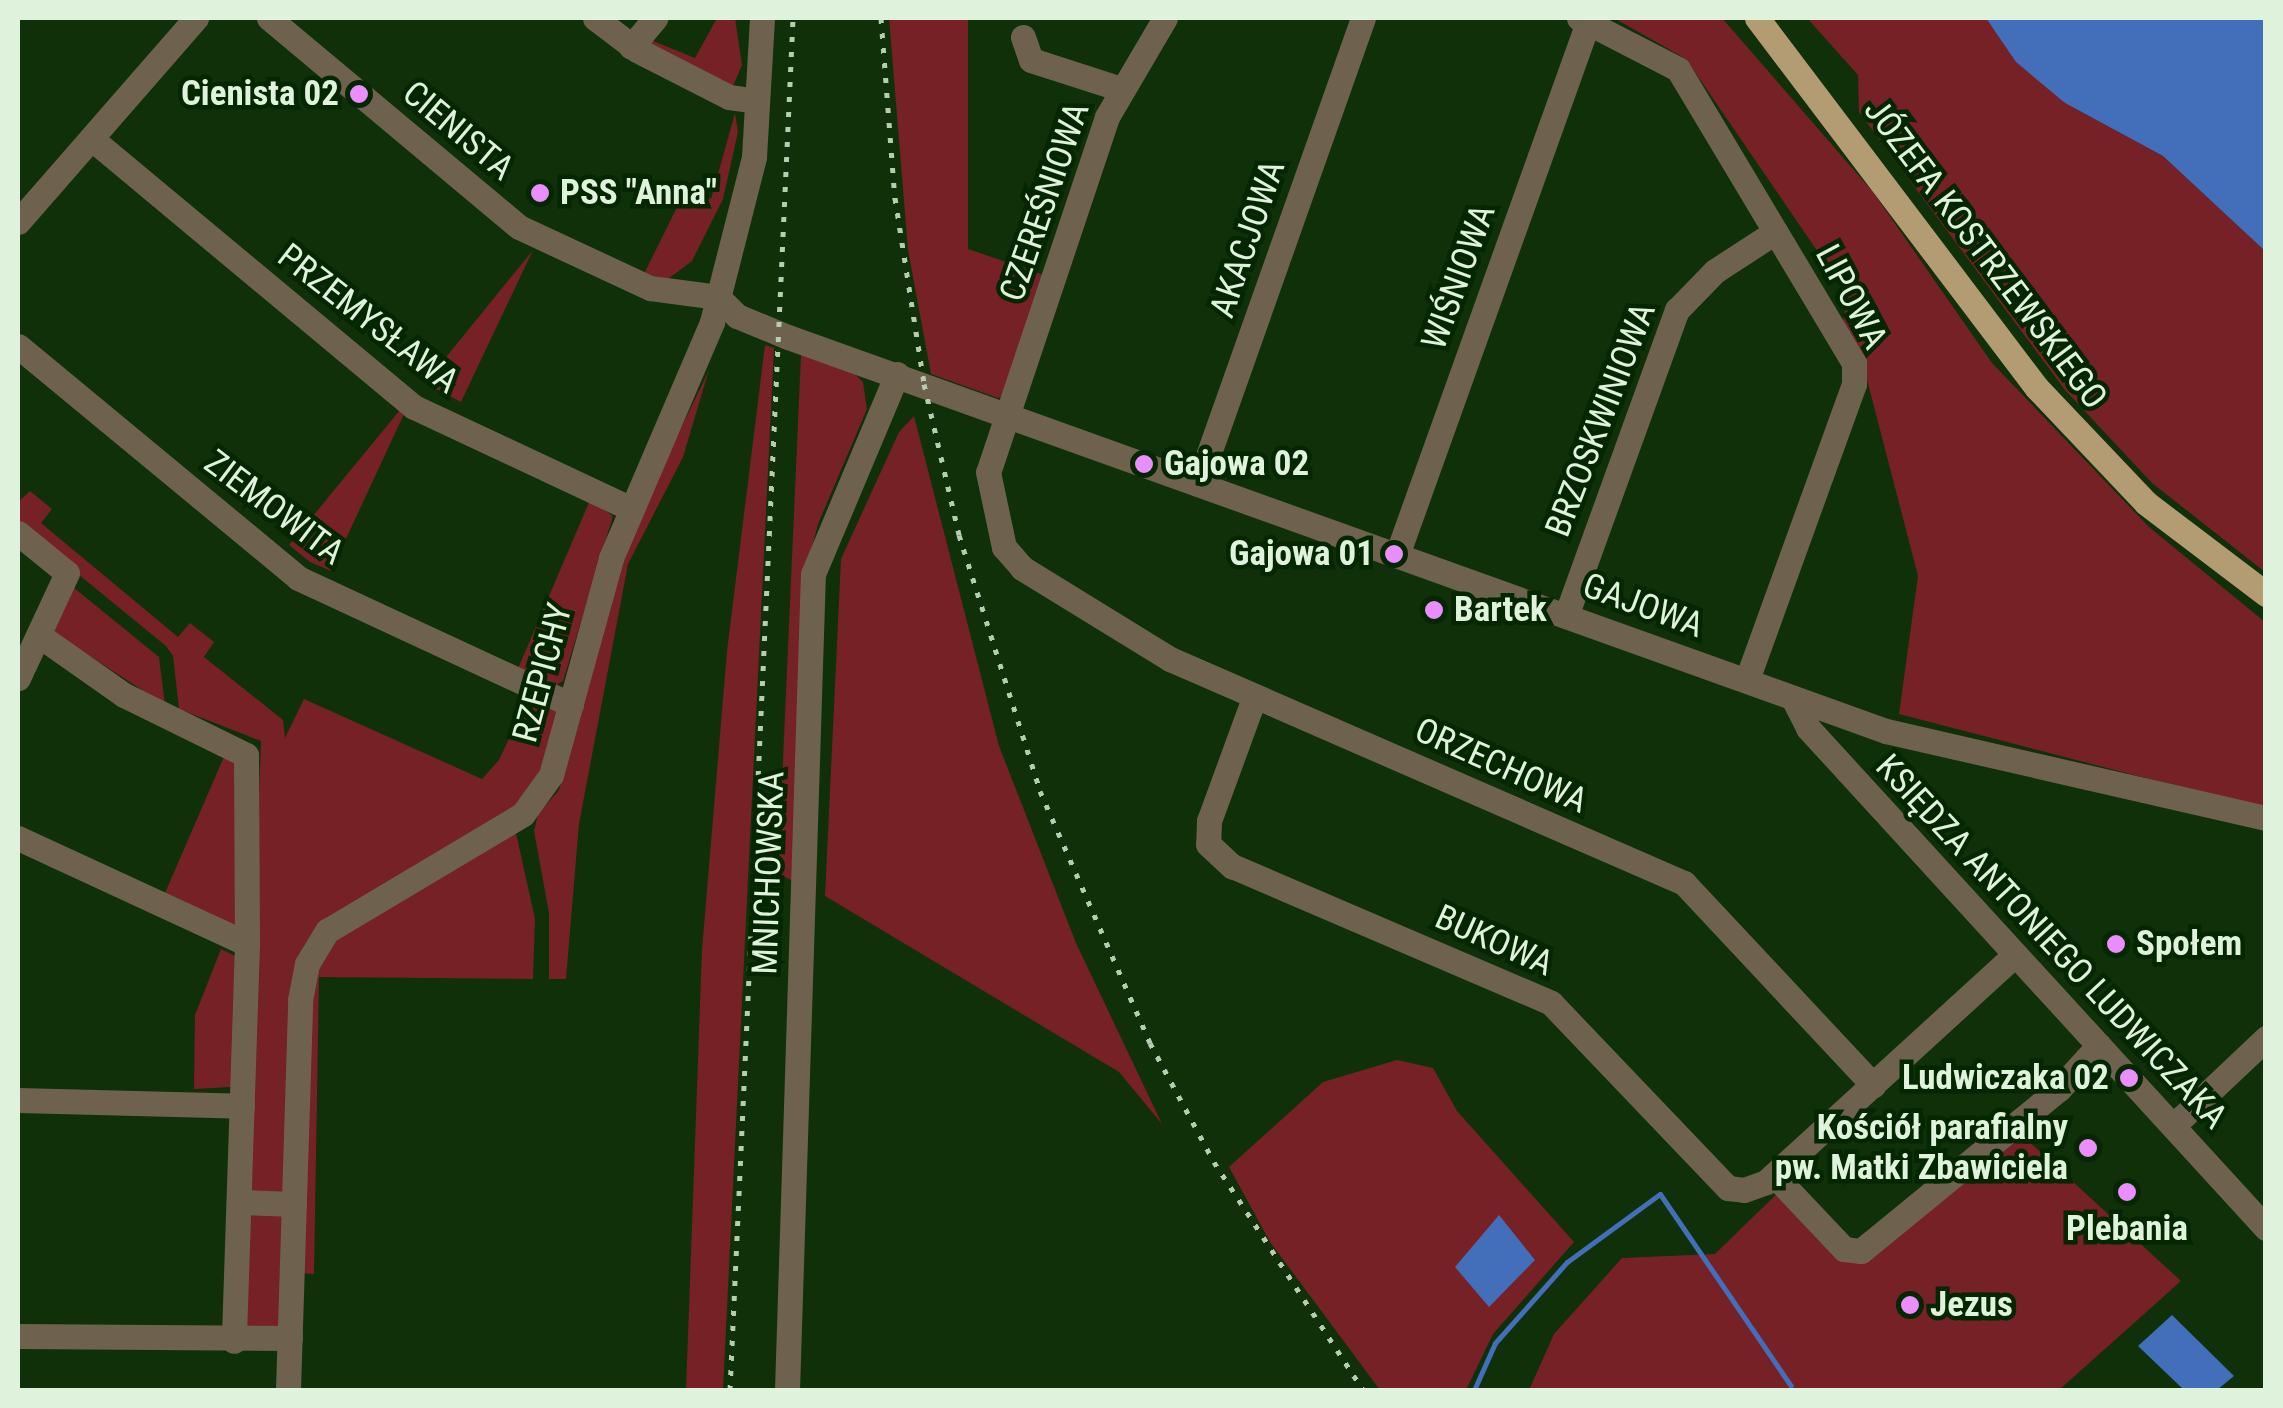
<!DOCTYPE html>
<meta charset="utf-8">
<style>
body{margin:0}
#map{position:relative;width:2283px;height:1408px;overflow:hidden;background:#0f3009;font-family:"Roboto Condensed",sans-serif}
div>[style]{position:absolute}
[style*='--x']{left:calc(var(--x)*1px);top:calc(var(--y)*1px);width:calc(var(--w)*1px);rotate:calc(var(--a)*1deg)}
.green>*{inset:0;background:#752126}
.water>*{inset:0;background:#436eb9}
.stream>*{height:5px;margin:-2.5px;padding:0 2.5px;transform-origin:2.5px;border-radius:2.5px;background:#436eb9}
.minor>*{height:25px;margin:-12.5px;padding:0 12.5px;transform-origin:12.5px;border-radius:12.5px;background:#6e624e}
.major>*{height:25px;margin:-12.5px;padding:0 12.5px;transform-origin:12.5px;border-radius:12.5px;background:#b49c72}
.rail>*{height:5px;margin-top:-2.5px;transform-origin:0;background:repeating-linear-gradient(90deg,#b7cdb3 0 5px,transparent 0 15px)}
.dots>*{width:28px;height:28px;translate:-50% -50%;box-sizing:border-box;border:5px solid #042601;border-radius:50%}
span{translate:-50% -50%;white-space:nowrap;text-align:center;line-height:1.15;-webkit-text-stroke:9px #042601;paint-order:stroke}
.poi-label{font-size:35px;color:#dff2db;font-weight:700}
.right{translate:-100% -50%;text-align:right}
.left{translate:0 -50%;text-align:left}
.street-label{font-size:35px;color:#dff2db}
.frame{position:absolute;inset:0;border:20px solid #dff2db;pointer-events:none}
</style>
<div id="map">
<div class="green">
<i style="clip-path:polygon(717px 18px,735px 18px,742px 65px,731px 91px,653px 51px,646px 38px,695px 58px)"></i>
<i style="clip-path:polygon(889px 18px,968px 18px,968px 249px,1047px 276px,1008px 395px,998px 398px,931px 374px,908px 250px)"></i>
<i style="clip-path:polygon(1614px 18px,1722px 18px,1873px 192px,1992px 363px,2149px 527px,2265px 622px,2265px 809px,1899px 714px,1918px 576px,1865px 372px,1843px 321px,1848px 296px,1686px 59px)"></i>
<i style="clip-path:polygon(1807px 18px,1986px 18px,2065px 103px,2163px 156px,2265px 251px,2265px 572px,2152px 483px,2065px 390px,1859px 112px,1858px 75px)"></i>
<i style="clip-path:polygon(735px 113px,738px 132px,723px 199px,692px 261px,668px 279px,644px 274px,686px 189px,711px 199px)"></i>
<i style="clip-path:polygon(533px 250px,461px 402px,425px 383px)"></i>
<i style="clip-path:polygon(765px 345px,774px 348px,723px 1390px,686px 1390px,702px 950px,727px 651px)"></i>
<i style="clip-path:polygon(801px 355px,852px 371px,863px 382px,867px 409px,818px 524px,804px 579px,794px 882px,778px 873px)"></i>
<i style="clip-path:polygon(709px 370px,683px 457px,628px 564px,579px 824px,566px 979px,549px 979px,549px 913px,534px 831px,538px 814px,559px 790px,631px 532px)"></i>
<i style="clip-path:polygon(400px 410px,404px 414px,331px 571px,310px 562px,289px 545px)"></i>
<i style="clip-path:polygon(914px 416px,999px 746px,1076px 943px,1162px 1124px,1119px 1072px,825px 896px,841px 559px,899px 432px)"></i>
<i style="clip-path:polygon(30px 491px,52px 509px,41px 523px,178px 637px,190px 623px,214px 642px,204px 657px,283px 720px,285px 738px,304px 699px,482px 779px,499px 760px,528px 698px,558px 712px,543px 774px,518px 808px,319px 927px,288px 1196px,250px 1193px,245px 1184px,261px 741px,179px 709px,173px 656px,166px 646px,18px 525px,18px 502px)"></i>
<i style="clip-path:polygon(590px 500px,613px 516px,563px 681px,555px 686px,517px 671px)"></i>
<i style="clip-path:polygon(68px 583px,159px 657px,165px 705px,53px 632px)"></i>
<i style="clip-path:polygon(226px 752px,243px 760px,238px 927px,165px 893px)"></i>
<i style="clip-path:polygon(516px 833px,535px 919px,533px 979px,319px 977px,314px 1274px,299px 1273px,313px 970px,337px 934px)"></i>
<i style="clip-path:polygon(221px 949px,237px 957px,231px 1087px,194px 1089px,195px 1015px)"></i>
<i style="clip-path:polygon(1397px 1060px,1433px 1068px,1457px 1111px,1574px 1242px,1493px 1334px,1466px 1390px,1380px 1390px,1270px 1242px,1229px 1167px,1323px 1082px)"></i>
<i style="clip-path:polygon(2011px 1125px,2181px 1281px,2059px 1390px,1529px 1390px,1554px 1334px,1622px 1258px,1715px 1254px,1786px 1185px,1844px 1249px)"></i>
<i style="clip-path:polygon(289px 1211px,285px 1329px,247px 1330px,245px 1215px)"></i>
</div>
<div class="water">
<i style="clip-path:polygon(1986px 18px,2265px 18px,2265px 251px,2163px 156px,2065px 103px,2016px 62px)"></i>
<i style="clip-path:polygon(1499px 1215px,1535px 1260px,1489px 1307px,1455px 1267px)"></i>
<i style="clip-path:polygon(2172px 1315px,2234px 1376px,2217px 1390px,2184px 1390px,2138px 1346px)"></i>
</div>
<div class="stream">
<i style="--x:1474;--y:1390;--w:51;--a:-65.9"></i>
<i style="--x:1495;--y:1343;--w:108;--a:-48.4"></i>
<i style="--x:1567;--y:1262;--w:115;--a:-36.2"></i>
<i style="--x:1660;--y:1194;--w:232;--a:55.7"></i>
</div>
<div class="minor">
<i style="--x:269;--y:18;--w:326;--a:39.9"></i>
<i style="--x:519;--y:227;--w:145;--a:25"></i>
<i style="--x:650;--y:288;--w:69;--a:7.5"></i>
<i style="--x:718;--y:297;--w:27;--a:45"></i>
<i style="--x:737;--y:316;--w:55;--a:22.4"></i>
<i style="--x:788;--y:337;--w:1167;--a:19.74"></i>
<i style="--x:1886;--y:731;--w:390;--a:12.9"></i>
<i style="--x:595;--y:18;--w:53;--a:37.3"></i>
<i style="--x:637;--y:50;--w:103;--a:27.1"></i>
<i style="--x:729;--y:97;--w:28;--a:8"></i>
<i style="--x:1165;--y:18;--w:115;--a:120.4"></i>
<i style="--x:1107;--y:117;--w:374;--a:108.5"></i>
<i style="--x:988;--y:472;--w:77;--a:78"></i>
<i style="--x:1004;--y:547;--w:28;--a:49"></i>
<i style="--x:1022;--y:568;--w:174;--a:31.6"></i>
<i style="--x:1170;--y:659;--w:561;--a:23.55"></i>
<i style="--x:1684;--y:883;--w:277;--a:46.9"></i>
<i style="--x:1579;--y:18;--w:111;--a:27.3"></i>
<i style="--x:1678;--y:69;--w:343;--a:59.1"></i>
<i style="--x:1854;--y:363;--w:21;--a:90"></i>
<i style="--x:1854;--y:384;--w:315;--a:109.9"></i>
<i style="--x:1023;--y:37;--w:24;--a:71"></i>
<i style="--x:1031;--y:60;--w:95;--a:17.9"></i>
<i style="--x:631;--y:47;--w:38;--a:-50"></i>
<i style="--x:92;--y:139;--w:419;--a:39.8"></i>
<i style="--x:414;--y:407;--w:238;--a:25.1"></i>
<i style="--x:18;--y:222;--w:271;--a:-48.9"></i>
<i style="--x:18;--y:346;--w:364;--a:39.6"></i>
<i style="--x:298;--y:578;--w:301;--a:24.9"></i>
<i style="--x:1198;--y:484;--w:494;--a:-70.5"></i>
<i style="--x:18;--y:533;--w:63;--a:39.2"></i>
<i style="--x:67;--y:573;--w:116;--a:115"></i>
<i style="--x:1397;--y:555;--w:566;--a:-70.28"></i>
<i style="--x:1566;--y:616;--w:326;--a:-70.1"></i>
<i style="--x:1677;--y:310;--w:54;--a:-45.7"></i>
<i style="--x:1715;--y:271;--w:72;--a:-33"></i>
<i style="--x:40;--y:636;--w:103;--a:35.1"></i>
<i style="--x:124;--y:695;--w:136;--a:26.2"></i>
<i style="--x:246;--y:755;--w:189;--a:89.7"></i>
<i style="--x:247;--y:944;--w:397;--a:91.9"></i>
<i style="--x:1254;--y:698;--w:131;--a:110.1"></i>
<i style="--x:1209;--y:821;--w:23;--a:92"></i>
<i style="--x:1208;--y:844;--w:33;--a:43"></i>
<i style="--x:1232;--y:866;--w:347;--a:23.2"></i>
<i style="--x:1551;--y:1003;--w:256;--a:46.3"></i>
<i style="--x:1728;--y:1188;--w:16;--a:7"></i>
<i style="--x:1744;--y:1190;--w:23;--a:-20"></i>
<i style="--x:1766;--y:1182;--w:337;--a:-42.4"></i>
<i style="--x:1793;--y:698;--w:34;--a:63"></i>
<i style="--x:1808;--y:728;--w:678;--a:47.51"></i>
<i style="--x:18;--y:838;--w:252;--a:24.8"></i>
<i style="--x:18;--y:1100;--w:224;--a:1.5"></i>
<i style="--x:2173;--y:1126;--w:128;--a:-43.4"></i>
<i style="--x:1774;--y:1175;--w:102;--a:46.6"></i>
<i style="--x:1844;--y:1249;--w:17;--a:7"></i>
<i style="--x:1861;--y:1251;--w:256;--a:-39.3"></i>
<i style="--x:2059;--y:1089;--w:59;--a:-47.7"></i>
<i style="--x:241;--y:1202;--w:53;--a:2.2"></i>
<i style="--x:18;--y:1336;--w:272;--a:0.4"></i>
<i style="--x:288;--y:1390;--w:390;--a:-88.2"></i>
<i style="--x:300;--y:1000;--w:37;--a:-79"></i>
<i style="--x:307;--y:964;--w:39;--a:-59"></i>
<i style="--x:327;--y:931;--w:228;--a:-30.8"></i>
<i style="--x:523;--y:814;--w:48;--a:-54.3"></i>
<i style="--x:551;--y:775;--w:225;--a:-74.5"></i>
<i style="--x:611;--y:558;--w:257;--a:-66.8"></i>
<i style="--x:712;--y:322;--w:170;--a:-75.7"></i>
<i style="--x:754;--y:157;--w:139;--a:-86.7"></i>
<i style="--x:787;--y:1390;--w:816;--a:-88.18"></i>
<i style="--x:813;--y:574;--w:217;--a:-67.2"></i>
</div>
<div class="major">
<i style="--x:1757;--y:18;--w:464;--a:52.9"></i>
<i style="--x:2037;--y:388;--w:158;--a:46.5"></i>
<i style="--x:2146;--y:503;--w:151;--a:37.2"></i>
</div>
<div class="rail">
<i style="--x:881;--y:18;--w:181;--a:85.6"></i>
<i style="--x:895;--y:198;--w:188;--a:81.1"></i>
<i style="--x:924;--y:384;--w:155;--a:76.9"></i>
<i style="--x:959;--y:535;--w:269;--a:72.4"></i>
<i style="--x:1040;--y:791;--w:275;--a:66.4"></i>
<i style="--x:1150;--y:1043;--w:135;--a:61.7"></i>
<i style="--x:1214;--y:1162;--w:272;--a:56.8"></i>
<i style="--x:730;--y:1390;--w:1373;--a:-87.37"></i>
</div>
<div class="dots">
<i style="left:359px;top:94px;background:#ea8dfd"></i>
<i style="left:540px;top:193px;background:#ea8dfd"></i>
<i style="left:1144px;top:464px;background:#ea8dfd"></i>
<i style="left:1394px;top:554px;background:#ea8dfd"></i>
<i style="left:1434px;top:610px;background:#ea8dfd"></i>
<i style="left:2116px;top:944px;background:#ea8dfd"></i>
<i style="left:2129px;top:1078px;background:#ea8dfd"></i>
<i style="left:2088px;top:1148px;background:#ea8dfd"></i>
<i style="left:2127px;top:1192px;background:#ea8dfd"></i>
<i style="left:1910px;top:1305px;background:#ea8dfd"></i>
</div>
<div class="poi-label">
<span class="right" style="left:339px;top:94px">Cienista 02</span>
<span class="left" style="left:560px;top:193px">PSS "Anna"</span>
<span class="left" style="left:1164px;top:464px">Gajowa 02</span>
<span class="right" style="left:1374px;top:554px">Gajowa 01</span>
<span class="left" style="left:1454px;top:610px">Bartek</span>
<span class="left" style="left:2136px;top:944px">Społem</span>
<span class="right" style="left:2109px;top:1078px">Ludwiczaka 02</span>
<span class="right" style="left:2068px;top:1148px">Kościół parafialny<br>pw. Matki Zbawiciela</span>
<span style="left:2127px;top:1229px">Plebania</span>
<span class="left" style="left:1930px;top:1305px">Jezus</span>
</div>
<div class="street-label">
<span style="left:458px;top:131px;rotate:40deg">CIENISTA</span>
<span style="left:1045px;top:202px;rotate:-71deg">CZEREŚNIOWA</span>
<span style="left:1248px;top:239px;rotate:-71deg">AKACJOWA</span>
<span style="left:1985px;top:254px;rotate:53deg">JÓZEFA KOSTRZEWSKIEGO</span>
<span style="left:1459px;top:277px;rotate:-70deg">WIŚNIOWA</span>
<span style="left:1851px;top:297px;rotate:62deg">LIPOWA</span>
<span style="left:368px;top:319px;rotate:38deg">PRZEMYSŁAWA</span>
<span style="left:1601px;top:420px;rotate:-69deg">BRZOSKWINIOWA</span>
<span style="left:274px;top:508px;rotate:37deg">ZIEMOWITA</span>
<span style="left:1643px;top:606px;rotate:20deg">GAJOWA</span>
<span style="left:543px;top:673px;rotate:-75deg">RZEPICHY</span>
<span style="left:1501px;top:766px;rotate:24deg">ORZECHOWA</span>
<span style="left:769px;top:873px;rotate:-88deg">MNICHOWSKA</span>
<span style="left:1494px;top:941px;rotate:24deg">BUKOWA</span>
<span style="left:2051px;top:942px;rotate:47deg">KSIĘDZA ANTONIEGO LUDWICZAKA</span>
</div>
<div class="frame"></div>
</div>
